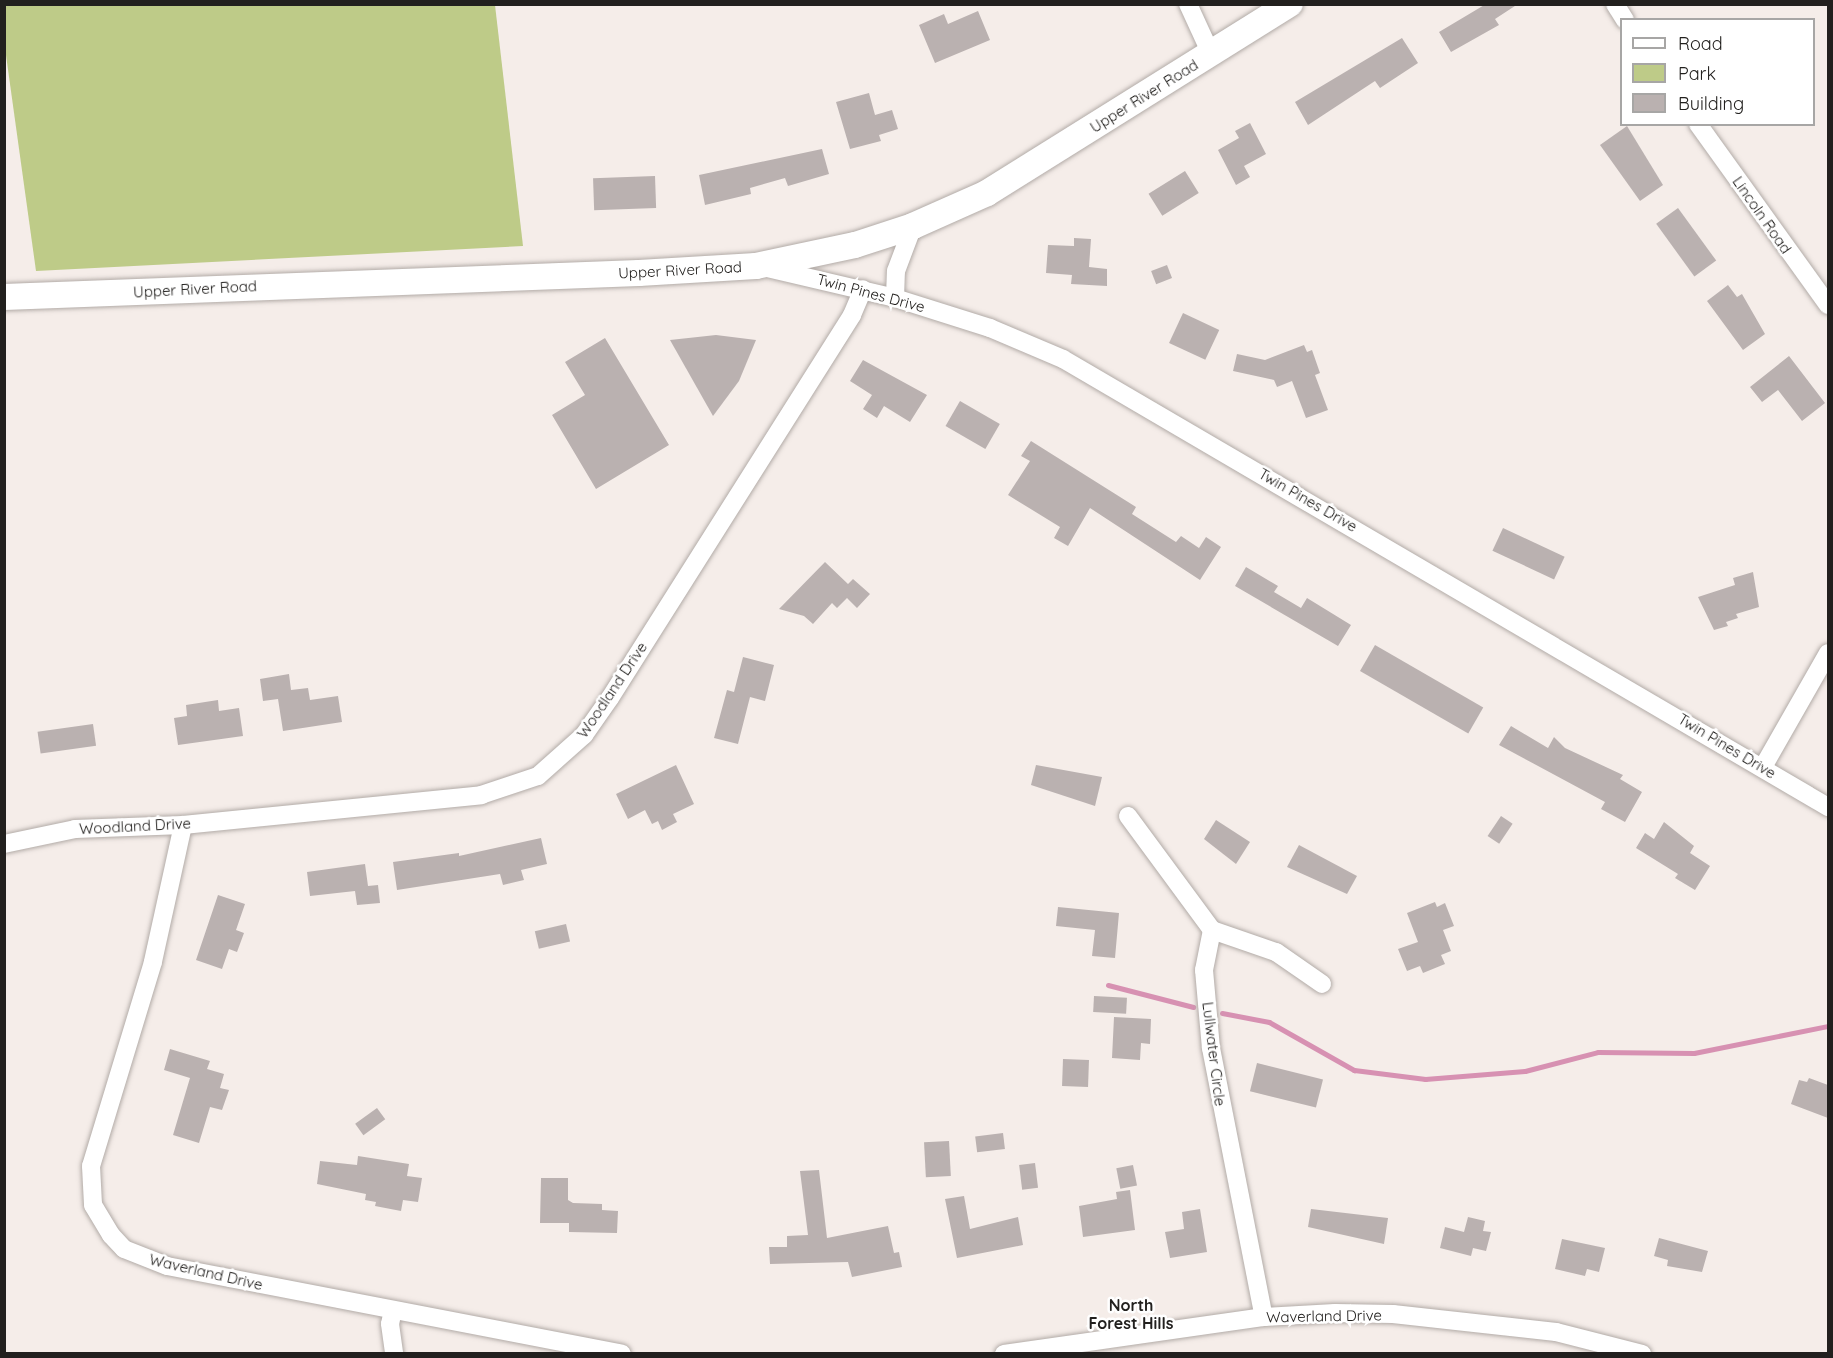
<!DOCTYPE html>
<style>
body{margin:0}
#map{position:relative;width:1833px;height:1358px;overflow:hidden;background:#f5ede9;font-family:Quicksand,sans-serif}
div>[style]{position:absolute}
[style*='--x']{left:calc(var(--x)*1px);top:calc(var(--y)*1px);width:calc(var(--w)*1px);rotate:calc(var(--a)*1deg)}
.green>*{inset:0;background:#becb88}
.stream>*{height:5px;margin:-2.5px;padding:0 2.5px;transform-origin:2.5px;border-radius:2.5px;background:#d791b2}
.building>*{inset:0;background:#bab1b0;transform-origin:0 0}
.roads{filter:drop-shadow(0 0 2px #b2aba7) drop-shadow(0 0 2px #b2aba7)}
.street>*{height:18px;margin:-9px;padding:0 9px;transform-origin:9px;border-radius:9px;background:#fff}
.secondary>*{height:26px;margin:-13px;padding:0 13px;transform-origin:13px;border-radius:13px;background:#fff}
span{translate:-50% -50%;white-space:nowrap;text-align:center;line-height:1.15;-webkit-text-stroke:5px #fff;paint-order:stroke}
.street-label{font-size:15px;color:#22201e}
.neighbourhood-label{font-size:16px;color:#22201e;font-weight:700}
.frame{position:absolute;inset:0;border:6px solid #22201e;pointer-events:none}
.legend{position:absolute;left:1620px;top:18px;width:195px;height:108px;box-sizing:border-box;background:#fff;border:2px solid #a7a6a5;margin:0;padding:8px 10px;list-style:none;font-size:18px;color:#22201e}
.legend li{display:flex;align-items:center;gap:12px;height:30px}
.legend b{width:30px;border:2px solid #a7a6a5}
</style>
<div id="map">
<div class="green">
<i style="clip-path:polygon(4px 5px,495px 5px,523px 246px,36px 271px,5px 48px)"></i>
</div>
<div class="stream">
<i style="--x:1108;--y:985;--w:88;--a:14.5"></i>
<i style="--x:1222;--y:1013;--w:48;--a:10.8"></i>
<i style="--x:1269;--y:1022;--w:98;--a:29.5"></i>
<i style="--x:1354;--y:1070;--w:72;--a:7.2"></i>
<i style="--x:1425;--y:1079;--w:100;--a:-4.6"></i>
<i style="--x:1525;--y:1071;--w:75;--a:-14.6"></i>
<i style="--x:1598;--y:1052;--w:96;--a:0.6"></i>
<i style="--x:1694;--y:1053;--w:137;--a:-11.4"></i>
</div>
<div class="building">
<i style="clip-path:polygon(1486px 4px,1518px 4px,1495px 19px,1499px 25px,1451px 52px,1439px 32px)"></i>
<i style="clip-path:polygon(978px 11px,990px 40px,935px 63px,919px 25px,944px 14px,948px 24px)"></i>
<i style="clip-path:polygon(1402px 38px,1418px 63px,1380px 88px,1375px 81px,1308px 125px,1295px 102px)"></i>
<i style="clip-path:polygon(869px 93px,875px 115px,892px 110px,898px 129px,879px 135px,881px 141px,850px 149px,836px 102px)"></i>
<i style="clip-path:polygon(1250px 123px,1266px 154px,1244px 166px,1250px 177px,1236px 185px,1218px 150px,1239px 138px,1235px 131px)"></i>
<i style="clip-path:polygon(1627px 126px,1663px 185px,1640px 201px,1600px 145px)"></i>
<i style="clip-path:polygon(822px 149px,829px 174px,788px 186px,785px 178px,750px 188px,751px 194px,705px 205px,699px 175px)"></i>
<i style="left:1185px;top:171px;width:26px;height:43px;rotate:58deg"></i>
<i style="left:655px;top:176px;width:32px;height:62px;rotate:88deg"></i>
<i style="left:1678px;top:208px;width:65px;height:27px;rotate:54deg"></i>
<i style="clip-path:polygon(1074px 238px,1091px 239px,1089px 267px,1107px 269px,1107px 286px,1071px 284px,1072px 275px,1046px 273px,1048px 245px,1074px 246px)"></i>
<i style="left:1167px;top:265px;width:14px;height:17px;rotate:69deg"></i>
<i style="clip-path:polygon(1728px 285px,1737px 297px,1742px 294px,1765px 334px,1743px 350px,1707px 301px)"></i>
<i style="left:1183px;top:313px;width:40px;height:33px;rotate:25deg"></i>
<i style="clip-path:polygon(716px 335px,756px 340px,739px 381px,713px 416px,670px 340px)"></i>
<i style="clip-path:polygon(605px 338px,669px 445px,596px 489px,552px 415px,585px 395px,565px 362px)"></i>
<i style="clip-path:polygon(1304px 345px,1307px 352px,1312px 350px,1320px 373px,1315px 375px,1328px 410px,1306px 418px,1292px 381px,1277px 387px,1274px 380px,1233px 371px,1237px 354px,1265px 360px)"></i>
<i style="clip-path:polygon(1789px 356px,1825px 403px,1802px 421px,1778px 390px,1762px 402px,1750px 387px)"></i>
<i style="clip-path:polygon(863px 360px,927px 395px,910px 422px,884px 406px,877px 418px,863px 409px,872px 395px,850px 381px)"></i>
<i style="left:960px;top:401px;width:46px;height:29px;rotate:30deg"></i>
<i style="clip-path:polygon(1031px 441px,1136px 507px,1132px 514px,1176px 542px,1181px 536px,1199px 548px,1206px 537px,1221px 547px,1200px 580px,1090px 508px,1068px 546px,1054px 538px,1060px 527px,1008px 495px,1030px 461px,1021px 456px)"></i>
<i style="left:1503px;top:528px;width:68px;height:25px;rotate:25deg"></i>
<i style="clip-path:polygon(825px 562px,848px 584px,853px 579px,870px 594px,857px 608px,847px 598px,837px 608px,832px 603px,813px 624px,804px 616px,779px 609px)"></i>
<i style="clip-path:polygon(1246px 567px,1278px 586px,1274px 592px,1301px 608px,1307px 598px,1351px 625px,1338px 646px,1235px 586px)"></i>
<i style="clip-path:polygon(1753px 572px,1759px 607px,1736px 614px,1738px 618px,1726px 622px,1728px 626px,1714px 630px,1698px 597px,1735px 585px,1733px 578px)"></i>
<i style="left:1375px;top:645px;width:125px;height:30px;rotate:30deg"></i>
<i style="clip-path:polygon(743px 657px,774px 665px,765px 701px,750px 697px,738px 744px,714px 738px,727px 690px,734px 692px)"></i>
<i style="clip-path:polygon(289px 674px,291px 690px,308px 688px,310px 700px,338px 696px,342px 722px,283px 731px,278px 699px,263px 701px,260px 679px)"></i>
<i style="clip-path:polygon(218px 700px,219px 711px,239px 708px,243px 736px,178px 745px,174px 718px,187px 716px,186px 705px)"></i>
<i style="left:93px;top:724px;width:22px;height:56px;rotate:82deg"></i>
<i style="clip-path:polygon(1511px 726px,1548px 748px,1554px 737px,1565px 748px,1623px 775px,1620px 779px,1642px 792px,1625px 822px,1601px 809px,1605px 802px,1499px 745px)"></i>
<i style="clip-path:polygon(676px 765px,694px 804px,673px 814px,677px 822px,662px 830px,658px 821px,652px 824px,645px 810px,628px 819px,616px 794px)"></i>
<i style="clip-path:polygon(1036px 765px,1102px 777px,1095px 806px,1031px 785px)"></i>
<i style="left:1501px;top:816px;width:14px;height:24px;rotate:34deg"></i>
<i style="clip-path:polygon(1216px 820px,1250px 842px,1236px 864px,1204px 839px)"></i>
<i style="clip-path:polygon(1664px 822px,1694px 846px,1690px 853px,1710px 866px,1695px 890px,1675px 878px,1678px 874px,1636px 848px,1645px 833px,1654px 839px)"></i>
<i style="clip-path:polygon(541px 838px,547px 864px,521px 870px,524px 880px,503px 885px,500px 874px,397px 890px,393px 862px,459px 853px,459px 856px)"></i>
<i style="clip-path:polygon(1299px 845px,1357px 876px,1347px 894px,1287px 867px)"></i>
<i style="clip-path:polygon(365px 864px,368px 886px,378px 885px,380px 903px,357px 905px,355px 891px,310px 896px,307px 872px)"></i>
<i style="clip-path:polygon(218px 895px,245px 904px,236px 930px,244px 933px,237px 952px,229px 949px,222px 969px,196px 960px)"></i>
<i style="clip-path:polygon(1435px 902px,1437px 907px,1445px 903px,1454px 926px,1443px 930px,1451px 951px,1441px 955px,1445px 964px,1423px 973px,1420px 966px,1407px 971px,1398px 949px,1418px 942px,1407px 913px)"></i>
<i style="clip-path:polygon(1058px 907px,1119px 913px,1115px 958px,1092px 956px,1095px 930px,1056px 926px)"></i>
<i style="left:566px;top:924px;width:18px;height:32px;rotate:77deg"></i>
<i style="left:1094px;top:996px;width:33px;height:16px;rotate:3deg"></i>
<i style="clip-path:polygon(1114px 1017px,1151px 1019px,1150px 1044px,1141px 1043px,1140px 1060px,1112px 1058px)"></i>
<i style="clip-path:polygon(170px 1049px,210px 1061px,207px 1069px,224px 1074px,220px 1088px,229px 1090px,222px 1110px,210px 1107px,199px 1143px,173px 1135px,190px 1078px,164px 1070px)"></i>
<i style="left:1063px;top:1059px;width:26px;height:27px;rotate:2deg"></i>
<i style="left:1257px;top:1063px;width:68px;height:29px;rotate:14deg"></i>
<i style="clip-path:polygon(1809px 1078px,1828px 1085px,1828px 1118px,1791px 1104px,1799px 1080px,1807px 1082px)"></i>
<i style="left:377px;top:1108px;width:14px;height:27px;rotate:54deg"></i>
<i style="left:1003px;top:1133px;width:16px;height:28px;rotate:83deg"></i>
<i style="left:949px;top:1141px;width:35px;height:25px;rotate:87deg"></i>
<i style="clip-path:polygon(358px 1156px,409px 1164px,407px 1176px,422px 1178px,418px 1202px,403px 1200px,401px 1211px,375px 1206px,376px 1202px,365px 1200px,366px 1194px,317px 1184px,320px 1161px,357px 1165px)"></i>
<i style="left:1035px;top:1163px;width:25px;height:16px;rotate:83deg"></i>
<i style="left:1133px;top:1165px;width:21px;height:17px;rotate:79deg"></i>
<i style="clip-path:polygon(819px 1170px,827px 1238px,888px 1226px,894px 1253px,899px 1252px,902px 1267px,852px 1277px,848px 1262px,770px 1264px,769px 1247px,787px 1247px,787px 1236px,808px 1235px,800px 1171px)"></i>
<i style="clip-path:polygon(541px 1178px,568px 1178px,568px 1200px,573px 1203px,602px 1204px,602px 1210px,618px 1211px,617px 1233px,569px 1232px,569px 1223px,540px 1223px)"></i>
<i style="clip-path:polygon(1130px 1190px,1135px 1230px,1083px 1237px,1079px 1206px,1117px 1199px,1116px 1192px)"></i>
<i style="clip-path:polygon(964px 1196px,970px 1229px,1018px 1217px,1023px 1245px,957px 1258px,945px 1199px)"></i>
<i style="clip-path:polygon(1200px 1209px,1207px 1252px,1170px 1258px,1165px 1232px,1184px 1229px,1182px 1212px)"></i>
<i style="clip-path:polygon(1311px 1209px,1388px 1218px,1384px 1244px,1308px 1227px)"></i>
<i style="clip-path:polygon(1468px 1217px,1485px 1221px,1483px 1231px,1491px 1232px,1486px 1251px,1473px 1248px,1471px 1256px,1440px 1248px,1445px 1227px,1464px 1232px)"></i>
<i style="clip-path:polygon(1659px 1238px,1708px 1251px,1702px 1272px,1667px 1266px,1668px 1260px,1654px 1256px)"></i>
<i style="clip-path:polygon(1562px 1239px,1605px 1248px,1599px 1272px,1587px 1269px,1585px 1276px,1555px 1269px)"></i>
</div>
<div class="roads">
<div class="street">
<i style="--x:1188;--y:4;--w:55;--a:65.3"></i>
<i style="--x:1615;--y:4;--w:19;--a:58"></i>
<i style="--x:1698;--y:124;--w:223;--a:54.3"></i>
<i style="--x:763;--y:267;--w:136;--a:13.2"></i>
<i style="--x:895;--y:298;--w:100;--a:17.5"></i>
<i style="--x:990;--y:328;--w:79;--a:23"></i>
<i style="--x:1063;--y:359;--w:887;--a:30.35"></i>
<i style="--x:895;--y:298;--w:27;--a:-88"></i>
<i style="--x:896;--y:271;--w:48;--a:-69.3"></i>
<i style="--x:1763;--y:767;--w:131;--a:-60.3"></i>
<i style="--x:1128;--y:816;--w:142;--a:53.6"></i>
<i style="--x:1212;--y:930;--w:41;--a:101.3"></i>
<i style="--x:1204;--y:970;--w:78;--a:84.9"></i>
<i style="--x:1211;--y:1048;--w:274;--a:78.9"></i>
<i style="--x:183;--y:825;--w:140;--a:102.4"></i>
<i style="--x:153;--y:962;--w:213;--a:106.9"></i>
<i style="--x:91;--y:1166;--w:39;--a:87"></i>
<i style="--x:93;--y:1205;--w:35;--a:59"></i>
<i style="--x:111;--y:1235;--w:19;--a:47"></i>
<i style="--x:124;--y:1249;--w:46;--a:21.6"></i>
<i style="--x:167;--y:1266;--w:463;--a:10.9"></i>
<i style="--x:4;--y:844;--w:73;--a:-11.9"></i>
<i style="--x:75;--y:829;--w:108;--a:-2.1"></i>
<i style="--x:183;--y:825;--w:300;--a:-5.7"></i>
<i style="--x:481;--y:795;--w:60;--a:-18.4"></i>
<i style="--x:538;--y:776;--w:62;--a:-41.7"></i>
<i style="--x:584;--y:735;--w:45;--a:-54.9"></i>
<i style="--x:610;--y:698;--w:453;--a:-57.7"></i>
<i style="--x:852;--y:315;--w:28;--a:-67"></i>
<i style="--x:1212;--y:930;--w:68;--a:19"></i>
<i style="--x:1276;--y:952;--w:56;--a:34.8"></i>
<i style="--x:393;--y:1310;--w:14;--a:102"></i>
<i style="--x:390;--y:1324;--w:30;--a:82"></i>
<i style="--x:1004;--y:1354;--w:263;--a:-8.1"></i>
<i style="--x:1264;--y:1317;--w:71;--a:-3.2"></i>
<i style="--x:1335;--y:1313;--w:58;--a:1"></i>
<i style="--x:1393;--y:1314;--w:164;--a:6.3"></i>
<i style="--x:1556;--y:1332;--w:89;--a:14.3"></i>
</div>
<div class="secondary">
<i style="--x:4;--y:297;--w:635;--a:-2.16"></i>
<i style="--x:639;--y:273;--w:117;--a:-3.4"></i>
<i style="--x:756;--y:266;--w:101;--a:-12"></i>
<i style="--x:855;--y:245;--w:61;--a:-18.1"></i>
<i style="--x:913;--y:226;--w:81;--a:-24"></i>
<i style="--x:987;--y:193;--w:357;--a:-32"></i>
</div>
</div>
<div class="street-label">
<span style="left:1144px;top:96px;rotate:-32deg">Upper River Road</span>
<span style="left:1762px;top:215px;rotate:55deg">Lincoln Road</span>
<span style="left:680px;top:270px;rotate:-3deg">Upper River Road</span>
<span style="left:195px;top:289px;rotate:-3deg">Upper River Road</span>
<span style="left:871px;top:293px;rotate:15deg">Twin Pines Drive</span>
<span style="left:1308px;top:500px;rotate:30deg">Twin Pines Drive</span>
<span style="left:612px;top:690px;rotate:-56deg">Woodland Drive</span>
<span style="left:1727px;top:746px;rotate:31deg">Twin Pines Drive</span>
<span style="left:135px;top:826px;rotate:-3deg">Woodland Drive</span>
<span style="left:1214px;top:1054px;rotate:83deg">Lullwater Circle</span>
<span style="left:206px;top:1272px;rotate:13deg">Waverland Drive</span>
<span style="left:1324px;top:1316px;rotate:-1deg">Waverland Drive</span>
</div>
<div class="neighbourhood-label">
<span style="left:1131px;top:1314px">North<br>Forest Hills</span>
</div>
<div class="frame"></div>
<ul class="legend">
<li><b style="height:8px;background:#fff"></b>Road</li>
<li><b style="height:16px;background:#becb88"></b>Park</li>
<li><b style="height:16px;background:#bab1b0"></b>Building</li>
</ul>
</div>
